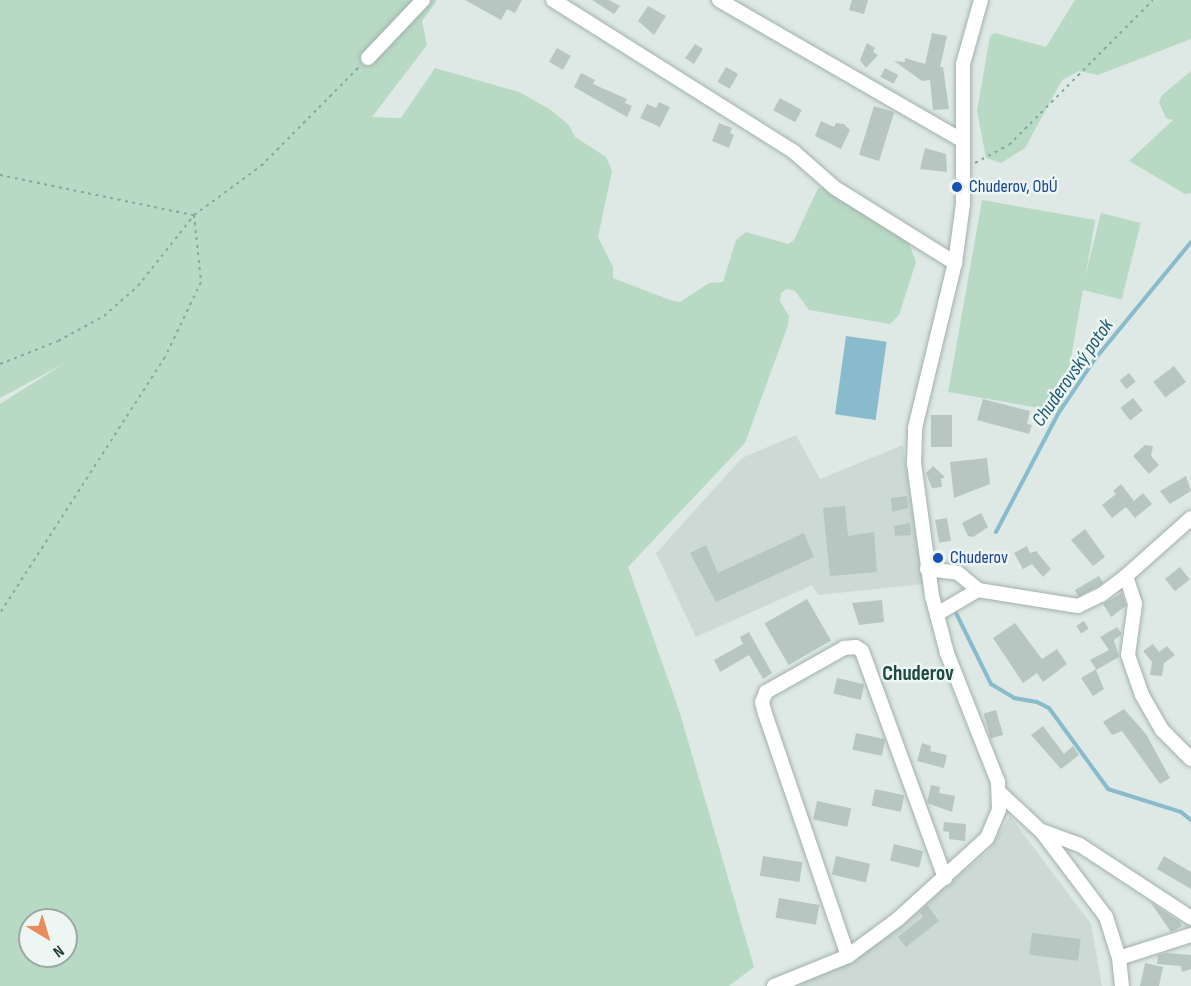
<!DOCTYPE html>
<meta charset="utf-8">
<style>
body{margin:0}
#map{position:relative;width:1191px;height:986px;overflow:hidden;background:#dee9e5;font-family:"Sofia Sans Condensed",sans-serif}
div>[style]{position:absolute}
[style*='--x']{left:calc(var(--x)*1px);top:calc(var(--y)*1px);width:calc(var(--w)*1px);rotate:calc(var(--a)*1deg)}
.built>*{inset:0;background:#cdd9d4}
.green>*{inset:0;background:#b8d9c4;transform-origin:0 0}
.water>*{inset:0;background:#8bc;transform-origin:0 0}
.stream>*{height:4px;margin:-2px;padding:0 2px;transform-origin:2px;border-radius:2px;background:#8bc}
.building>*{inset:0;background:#b7c6c1;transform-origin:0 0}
.path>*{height:2px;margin-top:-1px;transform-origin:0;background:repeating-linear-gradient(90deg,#80aba1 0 3px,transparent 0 7.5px)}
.roads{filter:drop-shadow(0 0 2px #a2b0ac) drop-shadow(0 0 2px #a2b0ac)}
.minor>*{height:14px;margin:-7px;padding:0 7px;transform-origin:7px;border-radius:7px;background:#fff}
.dots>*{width:16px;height:16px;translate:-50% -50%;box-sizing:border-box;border:3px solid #eef6f3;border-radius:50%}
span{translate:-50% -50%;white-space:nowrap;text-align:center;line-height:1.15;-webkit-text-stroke:5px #eef6f3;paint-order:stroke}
.transit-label{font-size:18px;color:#164399}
.left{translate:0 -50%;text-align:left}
.water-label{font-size:20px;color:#1f5b6f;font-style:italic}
.quarter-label{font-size:21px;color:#1e4842;font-weight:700}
.north{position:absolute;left:18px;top:908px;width:60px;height:60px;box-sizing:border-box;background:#eef6f3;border:2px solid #9caaa6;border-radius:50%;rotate:142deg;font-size:16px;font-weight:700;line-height:24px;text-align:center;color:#213833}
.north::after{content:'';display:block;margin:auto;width:21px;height:27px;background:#ea8b5b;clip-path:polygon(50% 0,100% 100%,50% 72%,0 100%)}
</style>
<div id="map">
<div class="built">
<i style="clip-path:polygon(796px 435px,820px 479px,903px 445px,923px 584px,818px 595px,812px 585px,696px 637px,656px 553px,742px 458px)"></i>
<i style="clip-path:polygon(1010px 816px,1091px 924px,1102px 986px,798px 986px,894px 931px,989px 850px)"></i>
</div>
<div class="green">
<i style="clip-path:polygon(evenodd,0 0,437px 0,422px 21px,427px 45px,372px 117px,401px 118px,435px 68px,519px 92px,551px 110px,569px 125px,575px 137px,606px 157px,612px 171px,598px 237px,613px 267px,613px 278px,670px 300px,680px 302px,709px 283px,723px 282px,736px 240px,746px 232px,788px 244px,794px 240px,818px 188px,830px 187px,909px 243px,916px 262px,899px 315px,890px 324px,809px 310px,795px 291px,786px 289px,781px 293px,780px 301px,789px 316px,788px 325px,745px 443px,628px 567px,679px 710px,754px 967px,729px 986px,0 986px,0 404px,65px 363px,0 398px,0 0,30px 920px,66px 920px,66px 956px,30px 956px,30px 920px)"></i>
<i style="clip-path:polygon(1075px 0,1191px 0,1191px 39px,1098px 75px,1079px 71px,1062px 80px,1025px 148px,1001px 163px,986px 158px,977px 111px,990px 36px,995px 33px,1046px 47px)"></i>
<i style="clip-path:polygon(1191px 71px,1191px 193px,1185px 194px,1129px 161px,1173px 120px,1166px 118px,1159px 102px,1162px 95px)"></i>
<i style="left:982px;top:200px;width:115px;height:195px;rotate:10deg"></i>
<i style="left:1101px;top:213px;width:41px;height:79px;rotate:14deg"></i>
</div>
<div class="water">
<i style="left:846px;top:336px;width:41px;height:79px;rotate:8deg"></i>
</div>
<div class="stream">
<i style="--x:996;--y:532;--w:133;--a:-62.3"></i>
<i style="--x:1058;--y:414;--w:66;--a:-56.1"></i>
<i style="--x:1095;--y:359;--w:151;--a:-50.6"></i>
<i style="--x:954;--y:609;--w:84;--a:63.7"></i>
<i style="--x:991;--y:684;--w:27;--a:31"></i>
<i style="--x:1014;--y:698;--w:23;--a:10"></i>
<i style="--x:1037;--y:702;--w:13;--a:27"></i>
<i style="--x:1049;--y:708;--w:100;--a:53.9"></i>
<i style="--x:1108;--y:789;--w:77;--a:17.5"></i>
<i style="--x:1181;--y:812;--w:13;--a:39"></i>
</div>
<div class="building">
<i style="clip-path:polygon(465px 0,522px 0,515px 13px,507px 9px,501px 20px)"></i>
<i style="clip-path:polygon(592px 0,609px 0,620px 6px,614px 14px)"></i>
<i style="clip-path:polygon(852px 0,868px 0,864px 14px,849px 10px)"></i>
<i style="clip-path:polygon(648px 6px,666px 16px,654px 35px,638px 21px)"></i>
<i style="clip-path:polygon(932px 33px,947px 36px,940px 67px,943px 67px,949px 109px,933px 110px,930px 80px,922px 81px,894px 61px,905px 62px,905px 58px,925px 64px)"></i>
<i style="clip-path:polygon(867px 43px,875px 48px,873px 52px,878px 55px,866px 68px,860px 60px)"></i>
<i style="clip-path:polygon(695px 44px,703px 49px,694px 64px,685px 58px)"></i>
<i style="left:557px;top:48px;width:16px;height:16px;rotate:30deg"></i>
<i style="left:726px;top:67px;width:14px;height:17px;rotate:30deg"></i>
<i style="left:885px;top:68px;width:15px;height:10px;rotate:28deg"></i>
<i style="clip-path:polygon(581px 73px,595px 80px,593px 84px,627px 99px,625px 103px,632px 106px,627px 117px,574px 87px)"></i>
<i style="left:780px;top:98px;width:25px;height:14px;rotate:29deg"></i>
<i style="clip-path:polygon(659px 102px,670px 107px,660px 127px,640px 118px,647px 104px,656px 108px)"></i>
<i style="left:874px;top:106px;width:21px;height:51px;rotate:17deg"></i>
<i style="clip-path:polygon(821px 121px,834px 127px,836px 123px,844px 124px,850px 130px,841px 149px,815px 136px)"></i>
<i style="clip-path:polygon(719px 123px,732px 128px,730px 133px,734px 135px,729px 148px,712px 141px)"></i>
<i style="clip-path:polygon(925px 148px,946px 154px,947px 172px,920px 169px)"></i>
<i style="left:1174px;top:366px;width:20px;height:26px;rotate:53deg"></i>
<i style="left:1129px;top:373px;width:11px;height:12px;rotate:52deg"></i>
<i style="left:1133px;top:398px;width:16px;height:16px;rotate:52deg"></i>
<i style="clip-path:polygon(983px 399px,1030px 411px,1027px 424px,1032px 425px,1029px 434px,977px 420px)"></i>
<i style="left:931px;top:415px;width:21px;height:32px"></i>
<i style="clip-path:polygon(1145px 445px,1153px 446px,1151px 456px,1159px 465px,1149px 474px,1133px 456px)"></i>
<i style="clip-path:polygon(987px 458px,990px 484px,954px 498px,950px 462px)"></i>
<i style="clip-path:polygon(933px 466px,945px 477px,941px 479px,942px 487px,932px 488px,926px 473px)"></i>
<i style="clip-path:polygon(1186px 476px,1191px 491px,1170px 504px,1160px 491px)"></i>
<i style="clip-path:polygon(1121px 484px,1134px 501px,1143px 493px,1152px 504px,1135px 518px,1126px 507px,1112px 518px,1102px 505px,1116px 494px,1113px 491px)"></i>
<i style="clip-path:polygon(907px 496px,908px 508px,892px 512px,891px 498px)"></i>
<i style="clip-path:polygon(845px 506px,848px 536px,874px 532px,877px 572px,830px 576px,823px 508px)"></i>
<i style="clip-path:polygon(981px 513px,988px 527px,973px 537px,968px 536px,962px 523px)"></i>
<i style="left:947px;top:518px;width:23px;height:12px;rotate:80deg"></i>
<i style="clip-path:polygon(910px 523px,911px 535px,895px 536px,894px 526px)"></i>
<i style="clip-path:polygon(1085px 529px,1105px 557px,1093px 566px,1071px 540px)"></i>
<i style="clip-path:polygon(804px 533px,814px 557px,716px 602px,690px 553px,706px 545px,718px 573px)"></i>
<i style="clip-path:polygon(1027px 546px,1030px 553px,1036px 551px,1051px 569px,1043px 577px,1032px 564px,1023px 569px,1014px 553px)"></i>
<i style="left:1180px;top:567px;width:16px;height:19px;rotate:52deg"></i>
<i style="left:1099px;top:576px;width:8px;height:28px;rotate:60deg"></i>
<i style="clip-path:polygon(1122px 593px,1126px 606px,1111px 617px,1103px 604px)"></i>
<i style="left:807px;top:599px;width:48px;height:49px;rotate:60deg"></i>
<i style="clip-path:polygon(882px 600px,884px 622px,859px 625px,852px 603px)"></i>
<i style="left:1084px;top:621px;width:9px;height:9px;rotate:58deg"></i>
<i style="clip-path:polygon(1015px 623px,1042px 659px,1057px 649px,1067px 664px,1043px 682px,1037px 673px,1023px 683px,993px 638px)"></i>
<i style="clip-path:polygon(1117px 627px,1122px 634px,1114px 640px,1119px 657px,1096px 670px,1104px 689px,1093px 696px,1081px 678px,1096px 669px,1090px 660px,1109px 650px,1100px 637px)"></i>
<i style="clip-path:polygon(749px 632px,772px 673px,763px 679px,749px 655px,720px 672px,714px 660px,743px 644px,740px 637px)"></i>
<i style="clip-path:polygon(1153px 644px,1159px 652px,1167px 646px,1175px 655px,1164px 663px,1162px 676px,1150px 675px,1152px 662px,1143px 651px)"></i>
<i style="left:837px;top:678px;width:28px;height:16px;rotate:13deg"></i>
<i style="clip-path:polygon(1124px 709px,1146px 734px,1170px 778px,1160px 784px,1122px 731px,1112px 735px,1103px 722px)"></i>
<i style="left:996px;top:710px;width:26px;height:13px;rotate:74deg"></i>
<i style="clip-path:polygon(1043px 726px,1064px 754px,1073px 746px,1079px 755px,1061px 769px,1031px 735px)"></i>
<i style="left:856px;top:733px;width:30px;height:17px;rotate:12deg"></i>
<i style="clip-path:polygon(922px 743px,931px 746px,930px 751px,947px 755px,944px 768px,917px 761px)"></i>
<i style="clip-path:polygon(931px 785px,940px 787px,939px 793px,955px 796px,952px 812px,927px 803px)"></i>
<i style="left:875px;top:789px;width:30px;height:17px;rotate:12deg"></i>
<i style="left:817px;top:801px;width:35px;height:19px;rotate:12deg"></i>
<i style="clip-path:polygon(944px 822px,966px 824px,965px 841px,949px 839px,949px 832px,943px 831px)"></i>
<i style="left:894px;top:844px;width:30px;height:17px;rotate:14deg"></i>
<i style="left:763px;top:856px;width:40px;height:20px;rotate:9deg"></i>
<i style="left:836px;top:856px;width:35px;height:19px;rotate:13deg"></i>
<i style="clip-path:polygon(1164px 856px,1191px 872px,1191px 889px,1157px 869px)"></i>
<i style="left:779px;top:898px;width:41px;height:20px;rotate:10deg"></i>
<i style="clip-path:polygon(1151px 903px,1179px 921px,1182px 926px,1171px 932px)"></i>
<i style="clip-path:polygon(927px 905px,939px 921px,906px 947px,898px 937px,923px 917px,920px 912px)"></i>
<i style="left:1032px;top:933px;width:49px;height:22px;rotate:7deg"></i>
<i style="clip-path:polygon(1166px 953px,1191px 955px,1191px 969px,1182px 972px,1181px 966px,1157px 964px,1158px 955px)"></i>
<i style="clip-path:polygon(1145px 963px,1163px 967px,1159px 986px,1140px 986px)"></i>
</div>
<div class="path">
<i style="--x:975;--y:163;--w:38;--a:-28"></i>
<i style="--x:1009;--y:145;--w:204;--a:-45.2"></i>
<i style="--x:0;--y:175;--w:198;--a:11.7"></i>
<i style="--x:194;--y:215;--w:83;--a:-36.2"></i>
<i style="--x:261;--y:166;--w:139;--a:-45.3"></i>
<i style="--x:0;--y:364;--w:62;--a:-21.6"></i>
<i style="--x:58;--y:341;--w:52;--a:-28.5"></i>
<i style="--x:104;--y:316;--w:45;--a:-41.4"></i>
<i style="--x:138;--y:286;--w:90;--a:-51.7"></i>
<i style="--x:194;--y:215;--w:67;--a:84"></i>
<i style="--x:201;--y:282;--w:83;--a:115.6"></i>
<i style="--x:165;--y:357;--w:305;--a:122.8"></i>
</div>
<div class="roads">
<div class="minor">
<i style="--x:553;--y:0;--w:285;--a:32.2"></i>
<i style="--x:794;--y:152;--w:55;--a:41.3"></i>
<i style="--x:835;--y:188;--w:142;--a:32"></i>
<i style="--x:719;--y:0;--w:280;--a:30"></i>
<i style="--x:368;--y:58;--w:80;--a:-46.5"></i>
<i style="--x:927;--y:569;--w:31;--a:7"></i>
<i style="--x:958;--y:573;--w:26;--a:40"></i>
<i style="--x:1126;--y:576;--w:29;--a:72"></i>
<i style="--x:1135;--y:604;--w:51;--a:97.8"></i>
<i style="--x:1128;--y:655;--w:42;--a:70.7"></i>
<i style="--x:1142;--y:695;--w:40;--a:60.3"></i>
<i style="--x:1162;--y:730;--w:41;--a:45"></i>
<i style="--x:937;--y:614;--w:48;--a:-30.3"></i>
<i style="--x:978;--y:590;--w:101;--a:9.1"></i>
<i style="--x:1078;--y:606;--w:25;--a:-26"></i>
<i style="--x:1101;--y:595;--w:31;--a:-37"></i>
<i style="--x:1126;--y:576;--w:87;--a:-41.7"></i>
<i style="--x:1001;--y:794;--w:56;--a:42.8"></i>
<i style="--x:1042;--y:832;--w:106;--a:53"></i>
<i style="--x:1106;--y:917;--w:43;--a:72.4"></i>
<i style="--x:1119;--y:958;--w:28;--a:84"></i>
<i style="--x:1042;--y:831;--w:40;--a:20.2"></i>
<i style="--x:1080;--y:845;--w:133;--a:33.3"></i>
<i style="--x:848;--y:956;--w:256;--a:-108.9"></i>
<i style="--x:765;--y:714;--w:12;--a:-104"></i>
<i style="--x:762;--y:702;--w:11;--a:-68"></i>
<i style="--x:766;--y:692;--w:90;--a:-29.4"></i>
<i style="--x:844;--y:648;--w:12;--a:-5"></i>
<i style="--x:856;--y:647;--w:7;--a:34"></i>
<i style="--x:862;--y:651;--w:242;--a:69.9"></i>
<i style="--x:1119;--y:958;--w:76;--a:-17.7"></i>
<i style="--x:774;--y:986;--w:80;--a:-22.1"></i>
<i style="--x:848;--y:956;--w:62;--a:-36.5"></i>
<i style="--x:898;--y:919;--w:120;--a:-42.3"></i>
<i style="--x:987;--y:838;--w:30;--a:-67"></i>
<i style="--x:999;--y:810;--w:28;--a:-92"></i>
<i style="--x:998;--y:782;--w:139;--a:-111.6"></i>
<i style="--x:947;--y:653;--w:59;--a:-104.7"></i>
<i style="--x:932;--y:596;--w:134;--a:-97.7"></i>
<i style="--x:914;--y:463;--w:35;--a:-88"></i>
<i style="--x:915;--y:428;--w:170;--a:-76.4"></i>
<i style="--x:955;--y:263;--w:60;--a:-82.3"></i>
<i style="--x:963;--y:204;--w:140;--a:-90"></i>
<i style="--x:963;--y:64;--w:66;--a:-74.3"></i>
</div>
</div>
<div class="dots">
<i style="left:957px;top:187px;background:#1a4fb4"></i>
<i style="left:938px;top:558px;background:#1a4fb4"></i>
</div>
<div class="transit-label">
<span class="left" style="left:969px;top:187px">Chuderov, ObÚ</span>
<span class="left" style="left:950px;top:558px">Chuderov</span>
</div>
<div class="water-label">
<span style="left:1073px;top:373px;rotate:-55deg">Chuderovský potok</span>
</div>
<div class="quarter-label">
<span style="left:918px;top:674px">Chuderov</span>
</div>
<div class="north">N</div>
</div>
